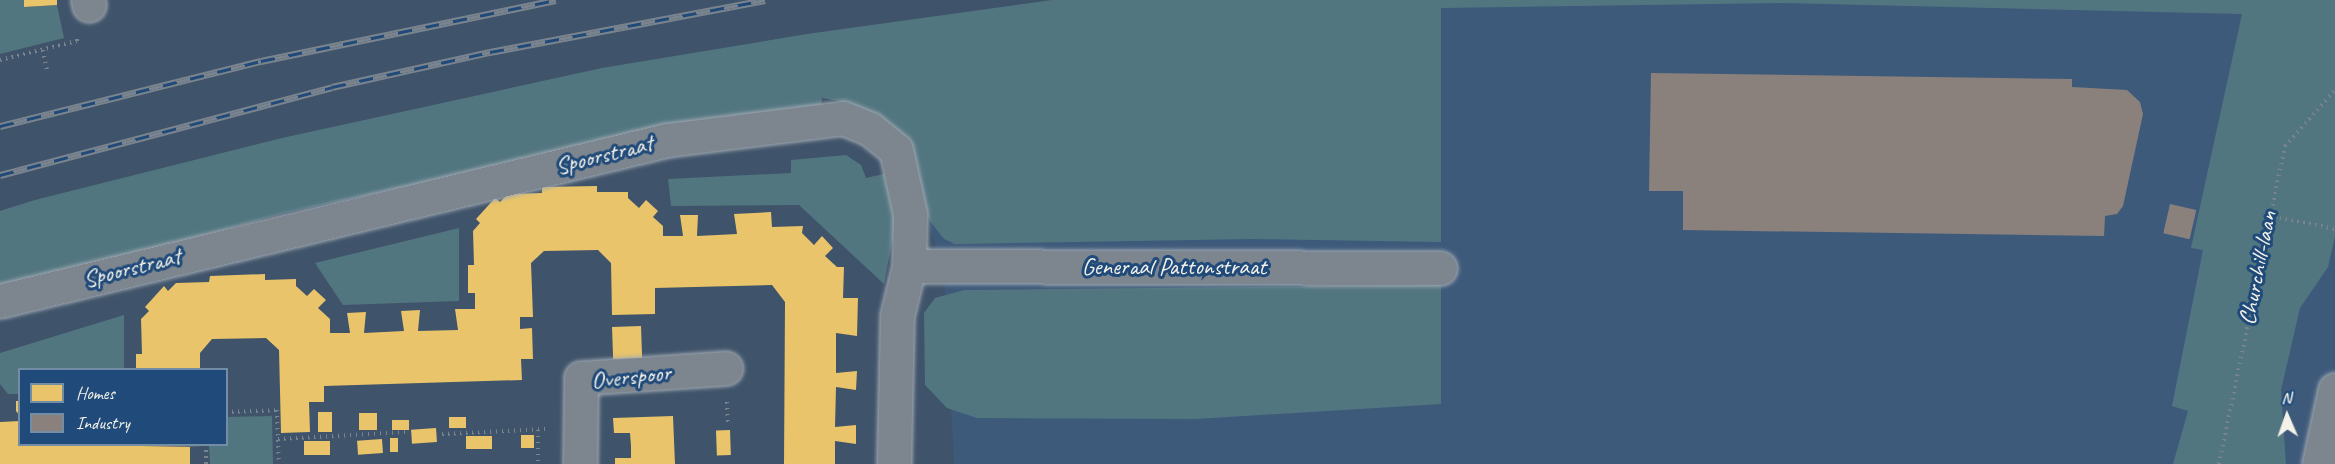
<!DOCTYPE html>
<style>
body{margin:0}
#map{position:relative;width:2335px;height:464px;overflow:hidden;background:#3f536a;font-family:Caveat,sans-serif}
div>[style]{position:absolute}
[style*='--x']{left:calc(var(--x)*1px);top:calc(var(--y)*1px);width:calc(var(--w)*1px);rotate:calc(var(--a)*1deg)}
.built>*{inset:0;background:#3e5a7b}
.green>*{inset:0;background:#527680}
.homes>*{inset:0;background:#e9c46a;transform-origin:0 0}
.industry>*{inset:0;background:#8a817c;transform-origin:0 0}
.path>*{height:4px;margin-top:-2px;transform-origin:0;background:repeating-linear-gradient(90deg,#7a848f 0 1.5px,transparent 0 6px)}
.roads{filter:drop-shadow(0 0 2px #a0a9b2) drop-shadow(0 0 2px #a0a9b2)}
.minor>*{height:33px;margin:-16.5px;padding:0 16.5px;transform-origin:16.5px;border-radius:16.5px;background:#7d868e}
.tertiary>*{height:33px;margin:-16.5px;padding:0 16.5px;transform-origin:16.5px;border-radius:16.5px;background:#7d868e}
.rail>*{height:7px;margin-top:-3.5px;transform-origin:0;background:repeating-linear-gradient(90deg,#1f4a7a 0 14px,#7a848f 0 28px);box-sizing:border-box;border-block:2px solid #7a848f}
span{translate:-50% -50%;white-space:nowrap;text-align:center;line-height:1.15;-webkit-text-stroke:6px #1f4a7a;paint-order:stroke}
.street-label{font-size:24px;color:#f4f1e8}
.legend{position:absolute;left:18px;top:368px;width:210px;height:78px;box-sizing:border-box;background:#1f4a7a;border:2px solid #748da6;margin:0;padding:8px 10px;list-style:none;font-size:18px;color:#f4f1e8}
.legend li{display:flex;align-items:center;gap:12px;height:30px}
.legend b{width:30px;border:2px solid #748da6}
.north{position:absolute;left:2257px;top:386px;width:60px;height:60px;-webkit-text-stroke:4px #1f4a7a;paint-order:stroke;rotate:358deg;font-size:16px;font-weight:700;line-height:24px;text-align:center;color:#f4f1e8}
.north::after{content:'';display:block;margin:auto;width:21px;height:27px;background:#f4f1e8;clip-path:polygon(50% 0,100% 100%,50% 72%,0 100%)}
</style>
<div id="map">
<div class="built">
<i style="clip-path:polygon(1125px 0,2335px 0,2335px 464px,954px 464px,944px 272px,865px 28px)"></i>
</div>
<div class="green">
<i style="clip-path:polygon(0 0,24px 0,25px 7px,57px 5px,64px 38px,0 54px)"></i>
<i style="clip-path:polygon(1052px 0,2335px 0,2335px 236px,2328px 267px,2300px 308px,2281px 390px,2286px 464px,2173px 464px,2188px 411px,2172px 406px,2203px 250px,2191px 248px,2242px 14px,1783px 3px,1441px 8px,1441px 242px,1251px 239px,955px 244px,944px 239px,930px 221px,903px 153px,886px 126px,839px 101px,822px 98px,821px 106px,605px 142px,286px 213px,0 290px,0 211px,35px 200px,282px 138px,602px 68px,807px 34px)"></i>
<i style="clip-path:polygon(846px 155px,861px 165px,866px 178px,892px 172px,898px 210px,884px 284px,799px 205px,671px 206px,668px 179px,791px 173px,791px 160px)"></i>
<i style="clip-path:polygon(459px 228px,459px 301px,343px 305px,315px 263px)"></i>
<i style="clip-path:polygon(1441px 285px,1441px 404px,1196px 419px,977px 418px,947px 408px,925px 385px,924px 313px,935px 298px,964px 290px)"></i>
<i style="clip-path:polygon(124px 315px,124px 369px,20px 370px,19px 394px,8px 394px,0 384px,0 353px)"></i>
<i style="clip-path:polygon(272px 416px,273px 464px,210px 464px,209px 445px,226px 444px,227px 417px)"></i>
</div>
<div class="homes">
<i style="clip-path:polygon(24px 0,57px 0,57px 5px,24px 7px)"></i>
<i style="clip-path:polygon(597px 186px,597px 192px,628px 192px,628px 198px,639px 208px,646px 200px,658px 211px,653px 217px,663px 226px,663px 236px,683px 236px,680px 215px,698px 215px,697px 236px,737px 234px,734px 214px,771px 212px,772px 227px,803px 226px,802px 233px,814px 245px,822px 236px,833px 248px,825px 256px,837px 267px,844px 267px,843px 298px,858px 298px,857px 336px,836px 333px,836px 373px,857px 371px,856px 390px,836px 387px,835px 427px,856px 425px,856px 444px,835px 441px,835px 464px,784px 464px,785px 302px,772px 285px,655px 288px,655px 314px,612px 315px,611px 263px,598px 250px,544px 251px,531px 263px,533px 317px,520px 317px,520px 329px,532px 328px,533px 359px,521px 359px,522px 380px,324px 386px,324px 402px,309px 402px,310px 432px,281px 433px,279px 350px,266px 338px,212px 339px,200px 353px,200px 369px,136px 369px,136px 354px,142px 354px,141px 319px,149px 311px,145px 307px,164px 286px,168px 291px,176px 283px,209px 282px,210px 276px,265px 274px,265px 280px,296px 279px,296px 286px,307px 296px,314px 289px,326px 300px,318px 308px,330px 319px,330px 333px,350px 333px,347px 313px,366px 312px,364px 333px,404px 331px,401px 311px,420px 310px,418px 331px,458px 330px,455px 309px,475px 309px,475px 293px,468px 293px,468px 265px,474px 265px,473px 231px,480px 223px,476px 219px,495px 198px,500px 202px,508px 194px,542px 193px,542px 187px)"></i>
<i style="left:641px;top:326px;width:32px;height:29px;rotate:88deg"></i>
<i style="clip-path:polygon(16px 401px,20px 401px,20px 416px,16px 411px)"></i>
<i style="left:318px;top:412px;width:14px;height:20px"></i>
<i style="left:359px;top:413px;width:18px;height:17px"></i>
<i style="clip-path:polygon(673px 416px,675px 464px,615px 464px,615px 458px,631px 458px,631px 446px,630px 433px,614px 433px,613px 418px)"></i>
<i style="left:466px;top:417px;width:11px;height:17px;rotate:90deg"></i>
<i style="left:392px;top:420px;width:17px;height:10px"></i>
<i style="clip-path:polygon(20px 421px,20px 444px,202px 447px,190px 447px,190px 464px,0 464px,0 422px)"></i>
<i style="left:436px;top:428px;width:14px;height:25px;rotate:86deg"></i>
<i style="left:730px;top:430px;width:25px;height:14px;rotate:88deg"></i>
<i style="left:521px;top:435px;width:13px;height:13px"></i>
<i style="left:466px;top:436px;width:26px;height:13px"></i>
<i style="left:390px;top:438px;width:8px;height:14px"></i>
<i style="left:382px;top:439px;width:14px;height:25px;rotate:86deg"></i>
<i style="left:304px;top:441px;width:26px;height:14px"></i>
</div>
<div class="industry">
<i style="clip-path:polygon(1651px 73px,2072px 79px,2072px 87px,2127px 90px,2140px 102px,2143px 114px,2123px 206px,2117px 214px,2105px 216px,2104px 236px,1683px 230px,1683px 191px,1649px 191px)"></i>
<i style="left:2170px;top:204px;width:27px;height:30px;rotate:13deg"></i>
</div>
<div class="path">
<i style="--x:43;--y:50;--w:21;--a:79"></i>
<i style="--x:0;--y:60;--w:79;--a:-13.9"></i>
<i style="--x:77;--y:41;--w:4;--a:-90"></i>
<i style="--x:2268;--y:215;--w:68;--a:11.8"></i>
<i style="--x:727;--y:402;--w:20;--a:87"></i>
<i style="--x:226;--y:412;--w:51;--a:-2.2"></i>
<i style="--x:277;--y:410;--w:54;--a:87.9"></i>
<i style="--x:538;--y:430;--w:34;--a:90"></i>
<i style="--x:442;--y:434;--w:104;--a:-2.8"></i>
<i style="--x:278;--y:439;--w:128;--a:-3.1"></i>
<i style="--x:206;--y:444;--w:20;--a:90"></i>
<i style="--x:2219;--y:464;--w:325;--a:-78.3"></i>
<i style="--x:2285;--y:146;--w:75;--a:-48.2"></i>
</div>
<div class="roads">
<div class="minor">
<i style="--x:88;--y:0;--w:5;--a:79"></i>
<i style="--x:909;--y:266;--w:531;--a:0.22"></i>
<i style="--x:0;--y:301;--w:686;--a:-13.57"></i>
<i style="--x:667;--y:140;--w:177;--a:-7.1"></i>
<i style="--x:843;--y:118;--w:29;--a:22"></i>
<i style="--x:870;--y:129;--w:33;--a:39"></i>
<i style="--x:896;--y:150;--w:66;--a:77.7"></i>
<i style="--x:910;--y:214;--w:52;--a:91.1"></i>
<i style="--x:909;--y:266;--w:51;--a:103.5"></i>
<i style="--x:897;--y:316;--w:148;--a:91.2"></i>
<i style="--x:580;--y:464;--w:86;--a:-89.3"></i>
<i style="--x:581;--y:378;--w:145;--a:-3.9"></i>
</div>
<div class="tertiary">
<i style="--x:2319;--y:464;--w:76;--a:-77.8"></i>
</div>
</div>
<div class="rail">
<i style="--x:0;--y:126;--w:269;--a:-14"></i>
<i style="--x:261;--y:61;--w:301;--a:-11.7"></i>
<i style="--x:0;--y:175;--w:343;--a:-14.8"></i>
<i style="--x:332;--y:87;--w:162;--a:-12.5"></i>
<i style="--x:490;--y:52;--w:280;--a:-10.7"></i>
</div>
<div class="street-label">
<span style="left:604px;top:155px;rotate:-14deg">Spoorstraat</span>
<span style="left:1174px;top:267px">Generaal Pattonstraat</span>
<span style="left:132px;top:268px;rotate:-14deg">Spoorstraat</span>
<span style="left:2258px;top:268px;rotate:-79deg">Churchill-laan</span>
<span style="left:631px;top:377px;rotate:-6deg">Overspoor</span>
</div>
<ul class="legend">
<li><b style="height:16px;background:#e9c46a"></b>Homes</li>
<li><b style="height:16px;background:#8a817c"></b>Industry</li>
</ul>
<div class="north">N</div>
</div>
